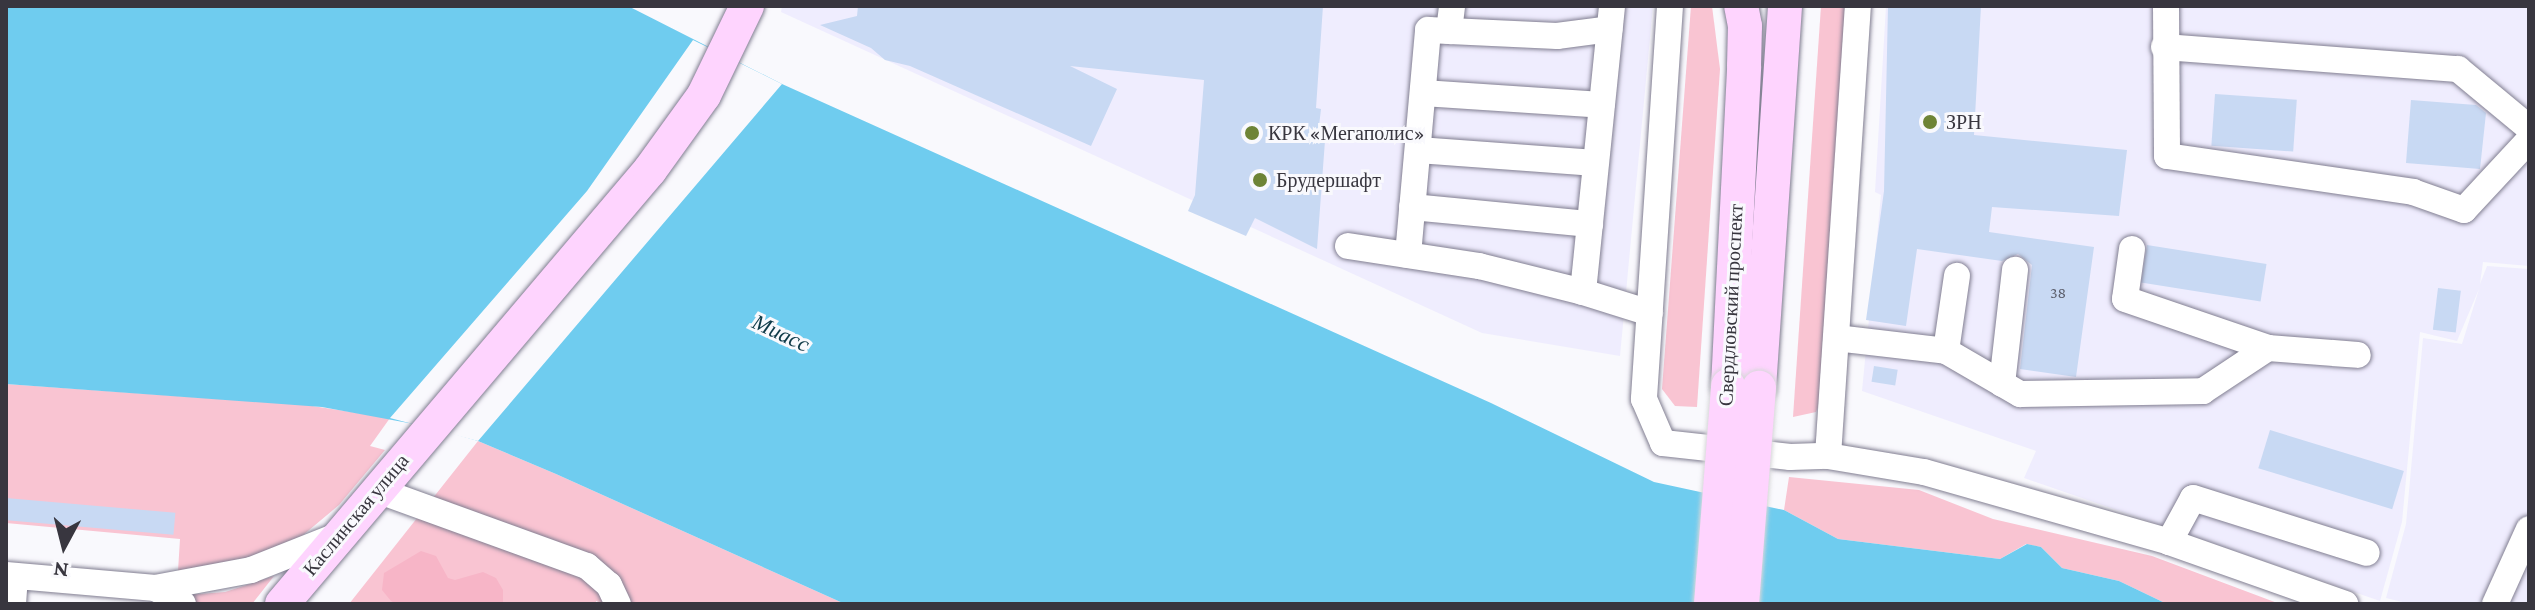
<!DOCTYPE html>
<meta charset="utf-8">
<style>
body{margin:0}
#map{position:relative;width:2535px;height:610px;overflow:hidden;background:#f9f9fd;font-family:"Crimson Pro",serif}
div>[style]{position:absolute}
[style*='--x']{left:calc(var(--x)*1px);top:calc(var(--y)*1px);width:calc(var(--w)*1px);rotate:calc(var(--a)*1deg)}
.built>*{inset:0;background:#efedfe}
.green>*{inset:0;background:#f9c4d2}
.forest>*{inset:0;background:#f7b5c7}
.water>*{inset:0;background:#6fccef}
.pier>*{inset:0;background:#f9f9fd}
.building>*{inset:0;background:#c8d9f3;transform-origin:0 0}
.roads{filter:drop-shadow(0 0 2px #817e91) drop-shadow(0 0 2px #817e91)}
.minor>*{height:26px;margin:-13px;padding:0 13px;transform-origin:13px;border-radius:13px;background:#fff}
.major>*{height:34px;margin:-17px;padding:0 17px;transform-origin:17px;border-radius:17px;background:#fed4fe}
.bridges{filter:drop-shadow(0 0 2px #d7d7d9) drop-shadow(0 0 2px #d7d7d9)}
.major-bridge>*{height:34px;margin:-17px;padding:0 17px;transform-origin:17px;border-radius:17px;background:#fed4fe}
.dots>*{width:22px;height:22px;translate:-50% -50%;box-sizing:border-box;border:4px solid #f9f9fd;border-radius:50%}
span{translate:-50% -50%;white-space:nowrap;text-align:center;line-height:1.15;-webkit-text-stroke:6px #f9f9fd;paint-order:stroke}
.number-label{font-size:16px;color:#5c5f6c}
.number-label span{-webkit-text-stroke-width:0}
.poi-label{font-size:20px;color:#38363f}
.left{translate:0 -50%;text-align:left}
.street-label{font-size:20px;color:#38363f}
.water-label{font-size:22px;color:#0f3a48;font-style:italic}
.frame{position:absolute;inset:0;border:8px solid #38363f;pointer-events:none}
.north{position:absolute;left:24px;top:506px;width:80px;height:80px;-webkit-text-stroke:6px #f9f9fd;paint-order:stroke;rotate:187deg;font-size:22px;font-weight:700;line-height:32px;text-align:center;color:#38363f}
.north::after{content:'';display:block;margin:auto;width:28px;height:36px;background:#38363f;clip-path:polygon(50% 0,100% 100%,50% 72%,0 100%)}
</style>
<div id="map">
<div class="built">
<i style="clip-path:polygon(782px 6px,1653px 6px,1620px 356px,1482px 333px,781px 12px)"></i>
<i style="clip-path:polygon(1886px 6px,2529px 6px,2529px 266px,2483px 262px,2480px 284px,2487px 266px,2529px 269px,2529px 604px,2411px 604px,2386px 598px,2406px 524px,2423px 338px,2462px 344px,2479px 289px,2457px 341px,2420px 332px,2402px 522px,2380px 601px,2024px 478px,2036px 451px,1862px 391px,1881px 195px,1875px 192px)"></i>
</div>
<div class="green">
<i style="clip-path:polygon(1691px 6px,1712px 6px,1720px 69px,1697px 407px,1675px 406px,1662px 389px)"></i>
<i style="clip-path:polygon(1821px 6px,1852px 6px,1822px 397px,1816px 412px,1793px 417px)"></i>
<i style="clip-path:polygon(6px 384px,306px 405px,390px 418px,370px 446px,385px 450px,339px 505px,302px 536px,267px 554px,178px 571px,180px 539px,6px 523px)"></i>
<i style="clip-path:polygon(478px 441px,556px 474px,845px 604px,603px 604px,596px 601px,596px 604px,349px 604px)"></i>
<i style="clip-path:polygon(1789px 477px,1919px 490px,1993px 519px,2152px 556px,2280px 604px,2167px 604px,2119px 581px,2062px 568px,2041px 547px,2026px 544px,2000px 559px,1838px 539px,1784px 510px)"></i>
<i style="clip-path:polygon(274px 576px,252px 604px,195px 604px,186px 595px,225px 592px)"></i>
</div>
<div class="forest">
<i style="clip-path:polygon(421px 551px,436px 556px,448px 578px,455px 580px,483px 572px,496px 578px,503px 590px,503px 603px,397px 604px,391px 601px,382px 590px,384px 573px)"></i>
</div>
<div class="water">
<i style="clip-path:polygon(6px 6px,628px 6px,782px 84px,1491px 403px,1654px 482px,1784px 510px,1838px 539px,2000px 559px,2027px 544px,2041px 547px,2062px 568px,2119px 581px,2167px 604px,845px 604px,556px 474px,478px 441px,430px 427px,322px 407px,6px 384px)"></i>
</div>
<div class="pier">
<i style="clip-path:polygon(693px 40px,782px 84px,478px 441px,390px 418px,587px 191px)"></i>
</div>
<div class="building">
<i style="clip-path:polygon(858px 6px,1323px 6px,1316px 108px,1321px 109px,1319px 126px,1326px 127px,1317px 249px,1255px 218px,1246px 236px,1188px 211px,1195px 195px,1204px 80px,1070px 66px,1117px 89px,1091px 146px,910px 66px,885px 60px,871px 48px,820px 25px,857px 16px)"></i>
<i style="clip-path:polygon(1888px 6px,1981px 6px,1974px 135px,2127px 150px,2119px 216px,1992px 207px,1989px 232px,2094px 247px,2076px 377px,2020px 369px,2032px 265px,2018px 254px,2002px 261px,1917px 249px,1906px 326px,1866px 320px,1884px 191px)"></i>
<i style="left:2215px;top:94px;width:82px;height:52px;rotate:4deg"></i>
<i style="clip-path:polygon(2411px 100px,2476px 105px,2486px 113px,2480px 169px,2406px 163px)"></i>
<i style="left:2147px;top:245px;width:121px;height:38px;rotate:9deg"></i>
<i style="left:2438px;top:288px;width:23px;height:42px;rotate:7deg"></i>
<i style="left:1874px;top:366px;width:24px;height:16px;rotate:9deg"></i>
<i style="left:2270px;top:430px;width:140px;height:40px;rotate:17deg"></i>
<i style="left:6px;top:498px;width:170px;height:22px;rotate:5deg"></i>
</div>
<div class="roads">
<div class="minor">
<i style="--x:1670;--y:6;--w:394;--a:93.8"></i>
<i style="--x:1644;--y:399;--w:48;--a:66.6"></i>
<i style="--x:1663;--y:443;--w:128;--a:6.3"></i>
<i style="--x:1790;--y:457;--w:38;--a:-2"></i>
<i style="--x:1828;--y:456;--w:451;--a:-86.2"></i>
<i style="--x:2166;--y:6;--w:150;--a:89.6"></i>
<i style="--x:2167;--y:156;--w:249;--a:8.3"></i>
<i style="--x:2413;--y:192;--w:54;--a:19.4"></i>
<i style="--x:2464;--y:210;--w:96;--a:-47.1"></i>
<i style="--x:1449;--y:31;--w:25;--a:-83"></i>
<i style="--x:2164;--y:47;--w:295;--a:4.3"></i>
<i style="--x:2458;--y:69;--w:92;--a:39.7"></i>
<i style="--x:1423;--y:93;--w:179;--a:3.8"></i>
<i style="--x:1418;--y:150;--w:178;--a:4.2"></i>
<i style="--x:1412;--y:207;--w:179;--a:5.5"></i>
<i style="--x:1348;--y:246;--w:133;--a:8.7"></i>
<i style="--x:1479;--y:266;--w:107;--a:14"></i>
<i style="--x:1583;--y:292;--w:287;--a:-84.2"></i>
<i style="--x:2132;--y:249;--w:50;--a:98"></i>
<i style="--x:2125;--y:299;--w:151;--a:18.9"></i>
<i style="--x:1408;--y:255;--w:226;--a:-84.9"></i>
<i style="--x:1428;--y:30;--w:129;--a:2.7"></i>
<i style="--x:1557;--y:36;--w:53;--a:-7.5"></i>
<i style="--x:1583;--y:292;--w:70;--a:17.4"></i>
<i style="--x:1836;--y:338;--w:111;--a:6.7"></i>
<i style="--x:1946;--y:351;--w:86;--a:30.2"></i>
<i style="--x:2020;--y:394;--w:183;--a:-0.9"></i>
<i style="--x:2203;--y:391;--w:78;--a:-33.5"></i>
<i style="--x:2268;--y:348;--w:90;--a:4.4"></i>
<i style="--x:1946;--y:351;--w:76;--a:-81.7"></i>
<i style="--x:2002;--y:384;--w:115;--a:-83.5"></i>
<i style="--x:1828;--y:456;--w:97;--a:9.5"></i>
<i style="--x:1924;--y:472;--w:255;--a:15.9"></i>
<i style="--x:2169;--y:542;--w:187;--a:19.4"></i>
<i style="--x:377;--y:490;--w:223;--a:19.9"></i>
<i style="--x:587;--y:566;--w:29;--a:41"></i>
<i style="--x:609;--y:585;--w:21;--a:65"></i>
<i style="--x:2169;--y:542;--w:50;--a:-61.4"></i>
<i style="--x:2193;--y:498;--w:182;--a:17.5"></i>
<i style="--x:6;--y:575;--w:150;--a:5"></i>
<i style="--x:13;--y:604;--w:28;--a:-86"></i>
<i style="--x:183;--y:604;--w:32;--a:-150"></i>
<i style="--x:155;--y:588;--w:98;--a:-10.6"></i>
<i style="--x:251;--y:570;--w:92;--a:-21.6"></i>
<i style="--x:2495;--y:604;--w:82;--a:-65.6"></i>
</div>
<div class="major">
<i style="--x:1728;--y:386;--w:320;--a:-87.1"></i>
<i style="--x:1744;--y:66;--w:40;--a:-88.6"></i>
<i style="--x:1745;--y:26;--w:20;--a:-101"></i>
<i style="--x:1759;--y:388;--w:383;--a:-86.1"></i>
<i style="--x:282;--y:604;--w:569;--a:-49.7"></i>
<i style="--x:650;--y:170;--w:92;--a:-54.2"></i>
<i style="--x:704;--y:95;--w:99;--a:-64.2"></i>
</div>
</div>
<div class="bridges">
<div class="major-bridge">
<i style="--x:1711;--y:604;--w:219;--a:-85.5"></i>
<i style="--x:1742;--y:604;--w:217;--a:-85.5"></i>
</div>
</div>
<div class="dots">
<i style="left:1930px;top:122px;background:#6e8436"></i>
<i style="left:1252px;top:133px;background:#6e8436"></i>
<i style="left:1260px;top:180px;background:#6e8436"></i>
</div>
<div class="number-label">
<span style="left:2058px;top:293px">38</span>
</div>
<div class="poi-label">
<span class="left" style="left:1946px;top:122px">ЗРН</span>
<span class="left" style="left:1268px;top:133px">КРК «Мегаполис»</span>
<span class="left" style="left:1276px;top:180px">Брудершафт</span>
</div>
<div class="street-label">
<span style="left:1731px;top:305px;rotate:-87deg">Свердловский проспект</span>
<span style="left:356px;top:515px;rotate:-50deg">Каслинская улица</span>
</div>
<div class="water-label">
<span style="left:781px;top:333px;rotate:25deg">Миасс</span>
</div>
<div class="frame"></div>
<div class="north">N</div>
</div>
